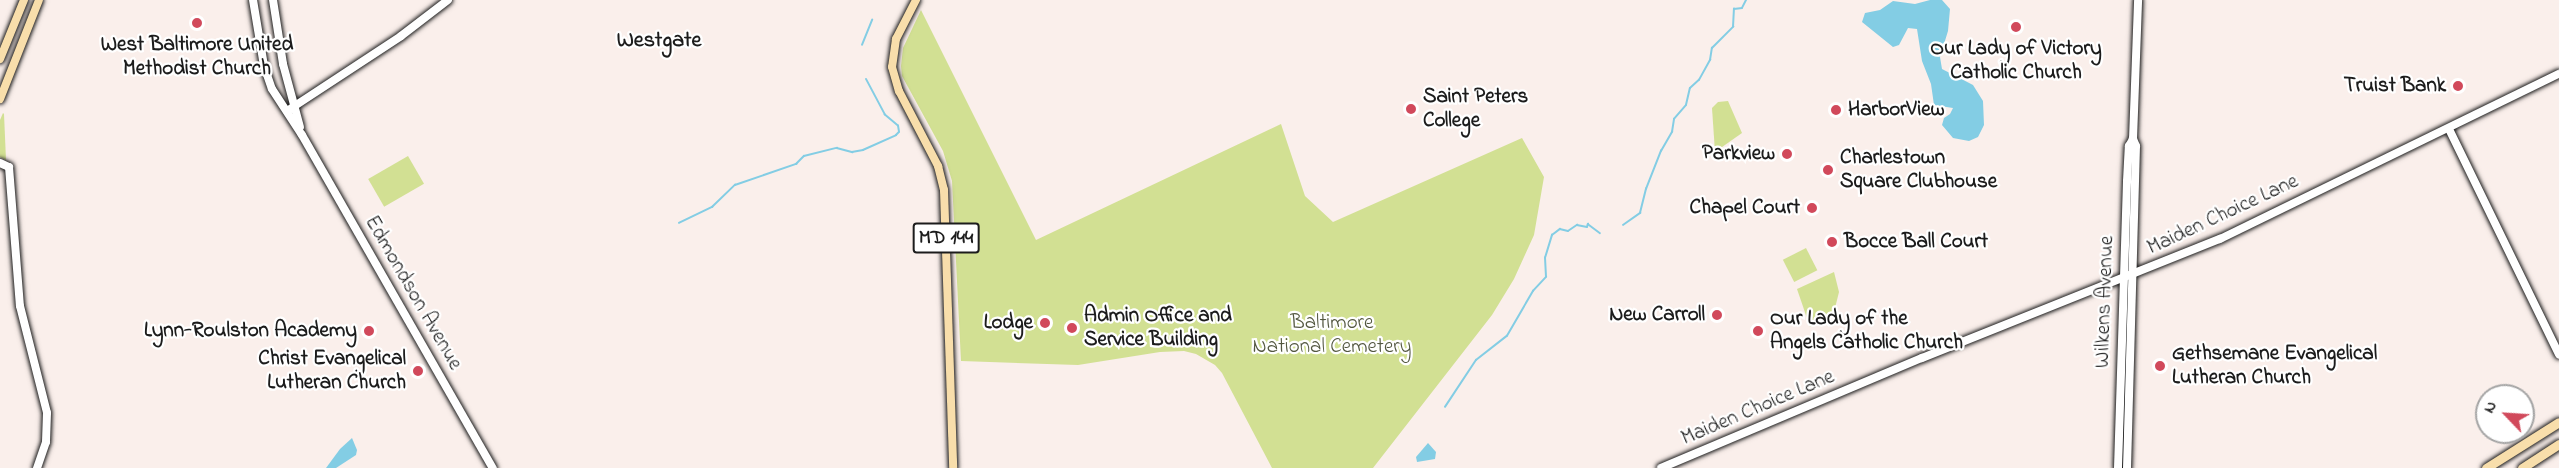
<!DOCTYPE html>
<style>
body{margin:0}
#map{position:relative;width:2559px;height:468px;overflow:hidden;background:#faefeb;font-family:"Indie Flower",sans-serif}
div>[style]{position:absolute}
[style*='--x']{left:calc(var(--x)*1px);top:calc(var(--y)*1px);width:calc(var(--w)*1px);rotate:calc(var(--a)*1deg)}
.green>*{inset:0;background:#d2e093;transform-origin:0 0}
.water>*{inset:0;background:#83cde4}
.stream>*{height:1.5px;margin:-0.75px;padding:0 0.75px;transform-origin:0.75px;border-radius:0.75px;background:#83cde4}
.roads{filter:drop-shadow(0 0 2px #1c1c1c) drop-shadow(0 0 2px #1c1c1c)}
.secondary>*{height:8px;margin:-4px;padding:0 4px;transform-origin:4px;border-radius:4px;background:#fff}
.primary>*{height:8px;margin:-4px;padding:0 4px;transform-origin:4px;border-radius:4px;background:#f8deab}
.highway>*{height:9px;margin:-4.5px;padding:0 4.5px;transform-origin:4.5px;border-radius:4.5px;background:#f8deab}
.dots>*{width:16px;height:16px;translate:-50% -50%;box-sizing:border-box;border:3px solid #fff;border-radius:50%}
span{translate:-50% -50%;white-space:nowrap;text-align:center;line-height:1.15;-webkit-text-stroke:4.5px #fff;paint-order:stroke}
.shield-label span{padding:2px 4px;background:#fff;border:2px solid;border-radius:4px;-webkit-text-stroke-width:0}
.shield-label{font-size:20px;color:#1c1c1c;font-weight:700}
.poi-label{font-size:21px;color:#1c1c1c;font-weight:700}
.right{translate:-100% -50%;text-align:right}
.left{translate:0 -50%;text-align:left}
.street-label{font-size:21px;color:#1c1c1c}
.park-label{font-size:21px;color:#535740}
.neighbourhood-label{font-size:22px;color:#1c1c1c;font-weight:700}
.north{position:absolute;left:2475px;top:384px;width:60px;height:60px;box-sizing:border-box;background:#fff;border:2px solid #a4a4a4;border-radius:50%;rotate:295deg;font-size:16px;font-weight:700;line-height:24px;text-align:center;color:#1c1c1c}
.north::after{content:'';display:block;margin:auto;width:21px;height:27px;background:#d1495b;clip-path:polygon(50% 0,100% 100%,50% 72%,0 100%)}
</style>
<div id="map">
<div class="green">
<i style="clip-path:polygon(921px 10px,1036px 240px,1281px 124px,1305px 196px,1333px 222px,1522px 138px,1544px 177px,1534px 235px,1514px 279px,1492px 315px,1373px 468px,1272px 468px,1222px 373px,1215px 365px,1196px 354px,1184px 351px,1160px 352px,1078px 365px,961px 361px,952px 181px,943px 151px,902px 76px,901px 66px,903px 48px)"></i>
<i style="clip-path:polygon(1728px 101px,1742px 133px,1715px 152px,1712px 108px,1718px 102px)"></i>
<i style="clip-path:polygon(3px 113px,4px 114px,6px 160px,0 157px,0 120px)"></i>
<i style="left:408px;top:156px;width:32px;height:46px;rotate:60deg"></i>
<i style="left:1806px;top:248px;width:25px;height:26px;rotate:63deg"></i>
<i style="clip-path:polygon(1834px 272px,1839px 292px,1835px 308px,1831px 316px,1810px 327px,1797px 289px)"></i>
</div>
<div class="water">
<i style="clip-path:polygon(1930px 0,1942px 0,1950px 9px,1948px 31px,1940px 57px,1942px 69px,1973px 85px,1983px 101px,1984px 125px,1978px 137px,1969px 141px,1953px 138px,1942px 125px,1944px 118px,1950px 114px,1953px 108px,1934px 105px,1931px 84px,1922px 61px,1917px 29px,1908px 28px,1899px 45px,1893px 47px,1862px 22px,1865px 13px,1880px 10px,1893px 1px,1915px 4px)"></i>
<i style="clip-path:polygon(352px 438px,357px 450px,356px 455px,336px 468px,326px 468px,340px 449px)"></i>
<i style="clip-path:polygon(1428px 443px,1436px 452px,1435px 459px,1417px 462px,1416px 457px)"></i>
</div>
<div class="stream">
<i style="--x:862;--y:45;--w:27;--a:-68"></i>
<i style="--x:679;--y:223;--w:37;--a:-26"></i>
<i style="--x:712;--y:207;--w:32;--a:-44"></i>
<i style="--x:735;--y:185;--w:65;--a:-19"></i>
<i style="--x:796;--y:164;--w:11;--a:-45"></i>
<i style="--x:804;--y:156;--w:34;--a:-14"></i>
<i style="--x:837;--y:148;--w:16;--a:15"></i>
<i style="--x:852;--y:152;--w:11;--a:-10"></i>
<i style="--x:863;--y:150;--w:36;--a:-24"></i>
<i style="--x:896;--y:135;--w:4;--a:-45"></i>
<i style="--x:899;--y:132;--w:6;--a:-99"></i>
<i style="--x:898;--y:126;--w:17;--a:-140"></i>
<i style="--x:885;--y:115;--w:40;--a:-118"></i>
<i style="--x:1623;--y:225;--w:21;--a:-35"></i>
<i style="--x:1640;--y:213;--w:25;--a:-76"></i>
<i style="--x:1646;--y:189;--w:41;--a:-68.5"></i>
<i style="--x:1661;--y:151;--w:22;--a:-60"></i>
<i style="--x:1672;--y:132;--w:13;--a:-81"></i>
<i style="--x:1674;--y:119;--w:18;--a:-49"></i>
<i style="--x:1686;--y:105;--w:17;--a:-77"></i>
<i style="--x:1690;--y:88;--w:12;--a:-42"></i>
<i style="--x:1699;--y:80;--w:23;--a:-61"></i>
<i style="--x:1710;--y:60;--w:12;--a:-81"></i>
<i style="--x:1712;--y:48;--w:30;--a:-45"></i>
<i style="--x:1733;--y:27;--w:18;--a:-87"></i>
<i style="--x:1734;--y:9;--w:8;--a:-7"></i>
<i style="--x:1742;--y:8;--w:9;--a:-63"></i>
<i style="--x:1445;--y:407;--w:56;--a:-56.6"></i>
<i style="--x:1476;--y:360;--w:39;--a:-38"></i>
<i style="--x:1507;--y:336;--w:52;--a:-60"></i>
<i style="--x:1533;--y:291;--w:19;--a:-47"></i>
<i style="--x:1546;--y:277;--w:19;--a:-93"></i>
<i style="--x:1545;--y:258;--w:24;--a:-73"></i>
<i style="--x:1552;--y:235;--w:10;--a:-37"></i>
<i style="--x:1560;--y:229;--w:8;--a:14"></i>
<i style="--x:1568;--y:231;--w:11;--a:-34"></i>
<i style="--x:1577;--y:225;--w:10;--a:11"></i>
<i style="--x:1587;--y:227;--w:3;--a:-72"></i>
<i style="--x:1588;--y:224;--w:15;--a:37"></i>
</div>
<div class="roads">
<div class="secondary">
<i style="--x:253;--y:0;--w:67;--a:80.5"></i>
<i style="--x:264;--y:66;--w:24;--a:71"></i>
<i style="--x:272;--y:89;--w:55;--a:56.9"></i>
<i style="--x:302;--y:135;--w:384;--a:60.2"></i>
<i style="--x:273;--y:0;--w:65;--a:81.1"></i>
<i style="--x:283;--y:64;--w:65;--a:74.9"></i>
<i style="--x:287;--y:111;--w:136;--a:-33.3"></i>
<i style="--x:401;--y:36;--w:59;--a:-37.5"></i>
<i style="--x:2449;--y:129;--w:251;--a:64"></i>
<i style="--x:0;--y:163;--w:10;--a:24"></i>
<i style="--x:9;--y:167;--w:139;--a:85.5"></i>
<i style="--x:20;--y:306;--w:110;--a:75.8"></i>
<i style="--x:47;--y:413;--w:29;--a:92"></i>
<i style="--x:46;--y:442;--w:28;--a:109"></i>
<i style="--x:1661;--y:468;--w:283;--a:-22.9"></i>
<i style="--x:1922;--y:358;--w:321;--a:-21.8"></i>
<i style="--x:2220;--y:239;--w:377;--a:-26"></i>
<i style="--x:2118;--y:468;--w:287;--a:-88.2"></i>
<i style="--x:2127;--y:181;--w:35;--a:-87"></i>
<i style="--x:2129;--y:146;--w:8;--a:-60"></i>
<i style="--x:2127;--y:468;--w:322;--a:-88.4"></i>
<i style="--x:2136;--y:146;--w:8;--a:-113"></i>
<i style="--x:2133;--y:139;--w:139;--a:-87.9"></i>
</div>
<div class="primary">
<i style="--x:916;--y:0;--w:44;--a:117.1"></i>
<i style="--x:896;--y:39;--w:28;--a:98"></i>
<i style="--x:892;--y:67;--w:25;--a:74"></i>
<i style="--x:899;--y:91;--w:85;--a:62.5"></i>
<i style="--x:938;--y:166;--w:25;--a:76"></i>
<i style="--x:944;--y:190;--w:278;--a:88.1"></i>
<i style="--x:0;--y:59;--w:64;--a:-67.9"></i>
<i style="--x:0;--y:99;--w:106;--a:-68.5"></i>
</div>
<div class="highway">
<i style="--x:2486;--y:468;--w:86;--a:-32.2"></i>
<i style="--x:2522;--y:468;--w:44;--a:-33"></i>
</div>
</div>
<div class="dots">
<i style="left:197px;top:23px;background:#d1495b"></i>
<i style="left:2016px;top:27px;background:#d1495b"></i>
<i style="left:2458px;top:86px;background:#d1495b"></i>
<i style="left:1411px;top:109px;background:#d1495b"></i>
<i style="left:1836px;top:110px;background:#d1495b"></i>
<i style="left:1787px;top:154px;background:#d1495b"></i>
<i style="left:1828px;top:170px;background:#d1495b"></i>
<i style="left:1812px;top:208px;background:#d1495b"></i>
<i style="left:1832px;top:242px;background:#d1495b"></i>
<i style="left:1717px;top:315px;background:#d1495b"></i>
<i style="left:1045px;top:323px;background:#d1495b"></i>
<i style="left:1072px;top:328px;background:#d1495b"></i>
<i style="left:369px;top:331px;background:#d1495b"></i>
<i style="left:1758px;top:331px;background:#d1495b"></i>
<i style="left:2160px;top:366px;background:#d1495b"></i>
<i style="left:418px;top:371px;background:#d1495b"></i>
</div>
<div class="shield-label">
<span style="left:946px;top:238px">MD 144</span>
</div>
<div class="poi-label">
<span style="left:197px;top:57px">West Baltimore United<br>Methodist Church</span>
<span style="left:2016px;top:61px">Our Lady of Victory<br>Catholic Church</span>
<span class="right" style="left:2446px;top:86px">Truist Bank</span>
<span class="left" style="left:1423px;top:109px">Saint Peters<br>College</span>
<span class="left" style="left:1848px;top:110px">HarborView</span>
<span class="right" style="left:1775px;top:154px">Parkview</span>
<span class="left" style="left:1840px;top:170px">Charlestown<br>Square Clubhouse</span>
<span class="right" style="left:1800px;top:208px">Chapel Court</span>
<span class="left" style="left:1844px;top:242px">Bocce Ball Court</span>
<span class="right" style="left:1705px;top:315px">New Carroll</span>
<span class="left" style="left:1084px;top:328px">Admin Office and<br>Service Building</span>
<span class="left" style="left:1770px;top:331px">Our Lady of the<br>Angels Catholic Church</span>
<span class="right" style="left:1033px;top:323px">Lodge</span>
<span class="right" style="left:357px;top:331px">Lynn-Roulston Academy</span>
<span class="left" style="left:2172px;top:366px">Gethsemane Evangelical<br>Lutheran Church</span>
<span class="right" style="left:406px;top:371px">Christ Evangelical<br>Lutheran Church</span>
</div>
<div class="street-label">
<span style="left:2223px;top:215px;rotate:-25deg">Maiden Choice Lane</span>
<span style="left:413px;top:293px;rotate:60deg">Edmondson Avenue</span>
<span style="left:2105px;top:302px;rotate:-88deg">Wilkens Avenue</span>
<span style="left:1758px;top:408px;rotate:-23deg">Maiden Choice Lane</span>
</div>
<div class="park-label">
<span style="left:1332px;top:335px">Baltimore<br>National Cemetery</span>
</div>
<div class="neighbourhood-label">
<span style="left:659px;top:42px">Westgate</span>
</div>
<div class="north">N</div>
</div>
